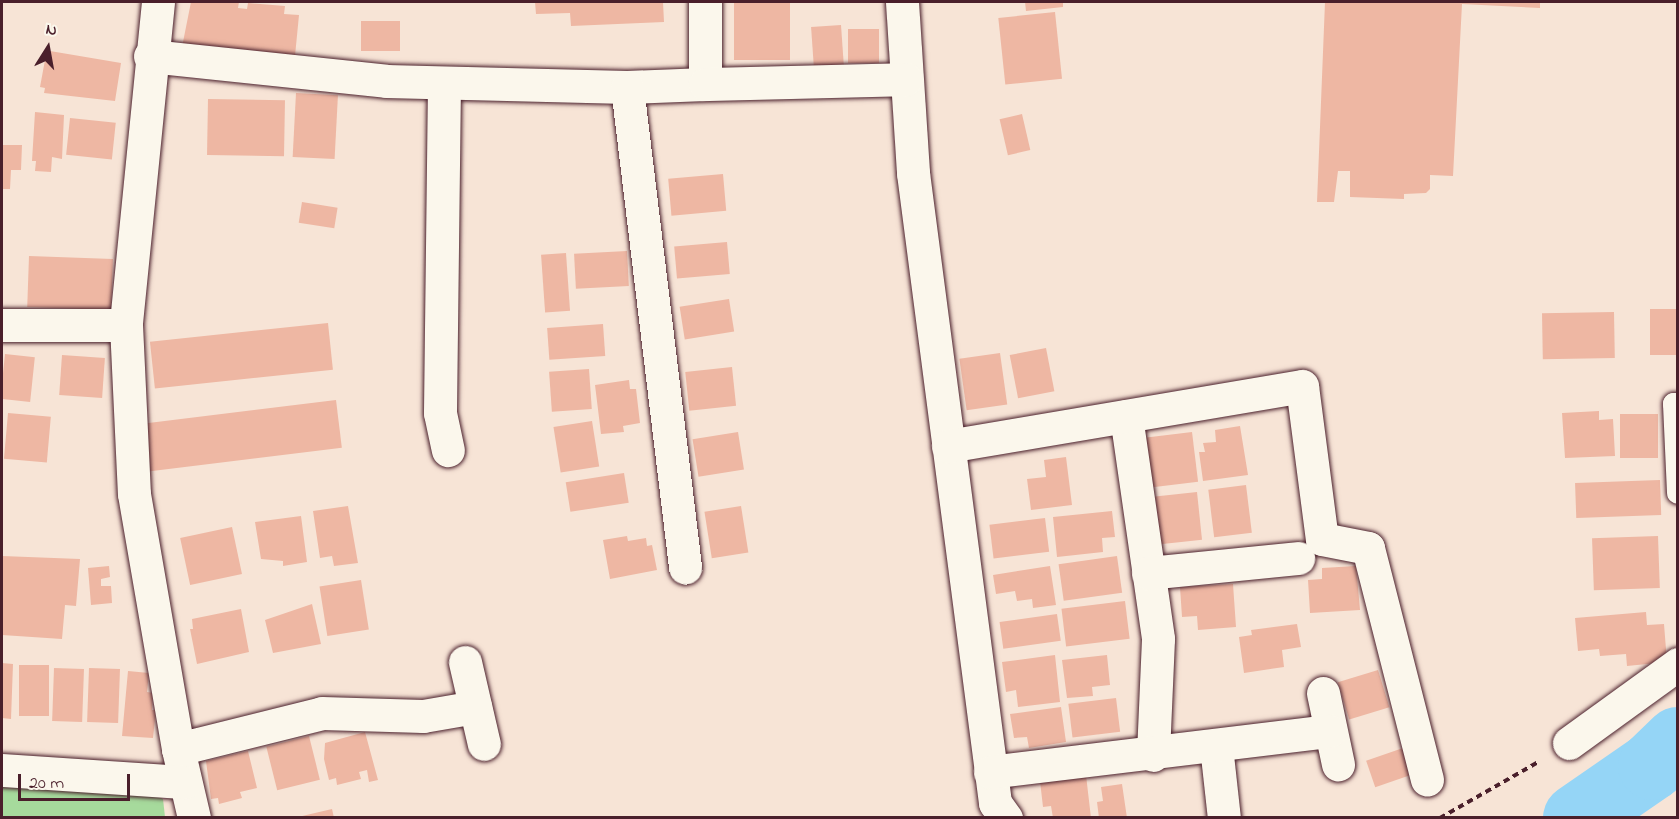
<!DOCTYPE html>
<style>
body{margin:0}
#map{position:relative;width:1679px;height:819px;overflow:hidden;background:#f7e4d6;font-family:"Indie Flower",sans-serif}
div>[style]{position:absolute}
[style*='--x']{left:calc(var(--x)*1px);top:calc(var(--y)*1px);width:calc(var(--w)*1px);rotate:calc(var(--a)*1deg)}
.green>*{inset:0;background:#a6da9c}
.river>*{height:68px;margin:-34px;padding:0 34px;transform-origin:34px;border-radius:34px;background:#95d5f6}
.building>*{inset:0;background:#eeb7a3;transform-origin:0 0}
.path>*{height:4px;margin-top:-2px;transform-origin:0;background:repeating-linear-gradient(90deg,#4a1f2b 0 6px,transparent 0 10.5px)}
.roads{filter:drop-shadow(0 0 2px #4a1f2b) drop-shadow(0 0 2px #4a1f2b)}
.lane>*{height:22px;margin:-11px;padding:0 11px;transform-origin:11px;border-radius:11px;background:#fbf7ec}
.street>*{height:33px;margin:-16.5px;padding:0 16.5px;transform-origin:16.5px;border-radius:16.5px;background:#fbf7ec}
span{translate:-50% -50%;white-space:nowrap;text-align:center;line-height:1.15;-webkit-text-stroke:4.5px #fbf7ec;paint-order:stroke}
.frame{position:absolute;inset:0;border:3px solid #4a1f2b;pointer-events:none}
.north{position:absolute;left:18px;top:18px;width:60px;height:60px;-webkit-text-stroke:4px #fbf7ec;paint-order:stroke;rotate:11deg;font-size:16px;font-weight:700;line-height:24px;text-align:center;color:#4a1f2b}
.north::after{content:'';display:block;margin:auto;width:21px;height:27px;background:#4a1f2b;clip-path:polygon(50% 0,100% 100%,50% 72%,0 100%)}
.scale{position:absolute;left:18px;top:774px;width:112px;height:27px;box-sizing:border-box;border:3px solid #4a1f2b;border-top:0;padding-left:8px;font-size:18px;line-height:21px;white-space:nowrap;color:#4a1f2b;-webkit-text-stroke:4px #fbf7ec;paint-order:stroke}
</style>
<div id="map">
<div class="green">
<i style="clip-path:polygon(2px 782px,149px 792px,163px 799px,165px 817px,2px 817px)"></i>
</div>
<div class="river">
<i style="--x:1577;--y:818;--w:91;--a:-34.7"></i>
<i style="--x:1652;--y:766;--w:36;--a:-44"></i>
</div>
<div class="building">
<i style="clip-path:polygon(191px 2px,239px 2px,238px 8px,247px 9px,248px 3px,285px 6px,284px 14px,299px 15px,295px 56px,182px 47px)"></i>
<i style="clip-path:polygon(535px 2px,663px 2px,664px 22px,571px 26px,570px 13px,536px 14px)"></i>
<i style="clip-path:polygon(1025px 2px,1063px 2px,1063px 7px,1026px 11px)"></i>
<i style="clip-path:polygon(1325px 2px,1540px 2px,1540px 8px,1462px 4px,1453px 176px,1430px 175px,1430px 189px,1426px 193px,1404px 194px,1404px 199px,1350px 197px,1350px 171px,1338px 171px,1334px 202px,1317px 202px)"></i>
<i style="left:734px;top:3px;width:56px;height:57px"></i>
<i style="left:1055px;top:12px;width:67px;height:57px;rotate:84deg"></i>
<i style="left:400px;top:21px;width:30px;height:39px;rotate:90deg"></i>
<i style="left:841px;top:25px;width:41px;height:30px;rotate:86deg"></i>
<i style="left:848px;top:29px;width:31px;height:34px"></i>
<i style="clip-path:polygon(50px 51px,121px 63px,115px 101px,44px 93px,45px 88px,40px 87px,45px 60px,49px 60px)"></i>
<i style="left:296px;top:93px;width:42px;height:64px;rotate:3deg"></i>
<i style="left:208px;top:99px;width:77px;height:56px;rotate:1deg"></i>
<i style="clip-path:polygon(35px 112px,64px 115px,62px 159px,52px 157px,51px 172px,35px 171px,36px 161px,32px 161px)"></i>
<i style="left:1022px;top:114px;width:37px;height:23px;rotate:77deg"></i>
<i style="left:70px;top:118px;width:46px;height:37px;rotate:6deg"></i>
<i style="clip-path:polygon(2px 145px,22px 145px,21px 170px,11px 170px,10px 189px,2px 189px)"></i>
<i style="left:723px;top:174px;width:37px;height:55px;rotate:85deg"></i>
<i style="left:302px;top:202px;width:36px;height:21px;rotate:9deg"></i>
<i style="left:727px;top:242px;width:32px;height:53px;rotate:85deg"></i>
<i style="left:627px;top:251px;width:35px;height:53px;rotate:87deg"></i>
<i style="left:566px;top:253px;width:58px;height:25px;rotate:86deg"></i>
<i style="left:29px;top:256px;width:84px;height:51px;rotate:2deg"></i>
<i style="left:729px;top:299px;width:33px;height:50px;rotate:81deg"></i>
<i style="left:1678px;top:309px;width:46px;height:28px;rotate:90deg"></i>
<i style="left:1614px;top:312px;width:46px;height:72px;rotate:89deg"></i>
<i style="left:328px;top:323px;width:47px;height:179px;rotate:84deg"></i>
<i style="left:603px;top:324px;width:32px;height:56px;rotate:86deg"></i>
<i style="left:1046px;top:348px;width:44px;height:37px;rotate:79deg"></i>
<i style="left:1000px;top:353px;width:52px;height:41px;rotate:82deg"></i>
<i style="left:5px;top:354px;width:30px;height:45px;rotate:6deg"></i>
<i style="left:62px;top:355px;width:43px;height:40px;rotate:4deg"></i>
<i style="left:732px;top:367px;width:39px;height:47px;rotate:84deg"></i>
<i style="left:589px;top:369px;width:40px;height:40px;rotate:86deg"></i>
<i style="clip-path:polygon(629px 380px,630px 389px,636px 389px,640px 423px,623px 426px,624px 432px,601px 434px,595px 385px)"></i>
<i style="left:336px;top:400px;width:48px;height:193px;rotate:83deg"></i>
<i style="clip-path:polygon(1599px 411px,1599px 420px,1613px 419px,1615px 456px,1565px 458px,1562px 413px)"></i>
<i style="left:8px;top:413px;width:43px;height:46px;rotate:5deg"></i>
<i style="left:1620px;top:414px;width:38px;height:44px"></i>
<i style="left:592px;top:421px;width:46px;height:39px;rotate:81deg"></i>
<i style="clip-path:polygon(1240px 426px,1248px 475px,1203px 481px,1199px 452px,1205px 452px,1203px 443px,1216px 442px,1215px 430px)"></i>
<i style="left:738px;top:432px;width:38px;height:46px;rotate:81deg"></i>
<i style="left:1192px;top:432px;width:50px;height:50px;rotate:83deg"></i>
<i style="clip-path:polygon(1066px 457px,1072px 505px,1031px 510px,1027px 479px,1046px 477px,1044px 460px)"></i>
<i style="left:624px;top:473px;width:30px;height:59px;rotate:81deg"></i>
<i style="left:1660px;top:480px;width:35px;height:85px;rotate:88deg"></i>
<i style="left:1246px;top:485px;width:48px;height:38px;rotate:83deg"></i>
<i style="left:1197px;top:492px;width:48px;height:42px;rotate:84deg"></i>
<i style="clip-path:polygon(348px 506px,358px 563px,334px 566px,332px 556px,320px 558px,313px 511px)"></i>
<i style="left:741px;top:506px;width:47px;height:37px;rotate:81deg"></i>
<i style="clip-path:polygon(1112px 511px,1115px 537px,1102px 538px,1103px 552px,1057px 557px,1053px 517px)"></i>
<i style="clip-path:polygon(301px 516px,307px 562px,283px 566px,283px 561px,261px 559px,255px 522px)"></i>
<i style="left:1045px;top:518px;width:34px;height:56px;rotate:83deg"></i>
<i style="left:232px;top:527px;width:48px;height:53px;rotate:78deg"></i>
<i style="clip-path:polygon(627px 536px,628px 541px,646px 538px,647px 546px,652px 545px,657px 570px,610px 579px,603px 540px)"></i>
<i style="left:1658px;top:536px;width:52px;height:66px;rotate:88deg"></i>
<i style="clip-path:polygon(2px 556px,80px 559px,76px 606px,65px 605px,62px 639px,2px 635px)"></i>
<i style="left:1117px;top:556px;width:37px;height:59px;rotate:82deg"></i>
<i style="clip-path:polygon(109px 566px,110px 577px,101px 579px,101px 586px,111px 586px,112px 603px,91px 605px,88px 568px)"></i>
<i style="clip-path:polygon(1050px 566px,1056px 605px,1033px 608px,1032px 599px,1017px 601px,1015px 591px,996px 594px,993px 575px)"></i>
<i style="clip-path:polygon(1356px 566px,1360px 610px,1310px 613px,1308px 580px,1322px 579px,1322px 568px)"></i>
<i style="left:361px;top:580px;width:50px;height:42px;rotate:81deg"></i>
<i style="clip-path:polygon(1233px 584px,1236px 627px,1198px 630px,1197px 616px,1182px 617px,1180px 587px)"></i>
<i style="left:1125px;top:601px;width:38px;height:64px;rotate:83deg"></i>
<i style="clip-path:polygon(312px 604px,321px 644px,273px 653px,265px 620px)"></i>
<i style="clip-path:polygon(241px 609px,249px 652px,197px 664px,190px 629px,193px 629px,192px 619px)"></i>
<i style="clip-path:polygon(1646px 612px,1647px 625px,1664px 624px,1667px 662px,1627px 666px,1626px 654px,1600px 656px,1599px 649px,1578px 651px,1575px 618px)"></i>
<i style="left:1057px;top:614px;width:27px;height:58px;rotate:82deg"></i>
<i style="clip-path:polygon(1297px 624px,1301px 647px,1282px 650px,1284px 667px,1244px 673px,1239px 637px,1252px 635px,1251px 630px)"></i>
<i style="clip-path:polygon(1055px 655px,1060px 702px,1018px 707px,1016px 690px,1006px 692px,1002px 662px)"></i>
<i style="clip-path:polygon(1107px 655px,1110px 685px,1092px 687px,1093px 696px,1067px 698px,1062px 660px)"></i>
<i style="clip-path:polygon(2px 663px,13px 664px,11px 719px,2px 718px)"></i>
<i style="left:19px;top:665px;width:30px;height:51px"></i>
<i style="left:54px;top:668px;width:30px;height:53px;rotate:2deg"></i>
<i style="left:89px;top:668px;width:31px;height:54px;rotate:2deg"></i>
<i style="left:1378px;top:670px;width:39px;height:42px;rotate:73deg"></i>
<i style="clip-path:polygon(128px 671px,149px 673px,147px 692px,153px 693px,152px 710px,156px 710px,153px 738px,122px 736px)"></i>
<i style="left:1116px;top:698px;width:34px;height:48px;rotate:83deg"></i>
<i style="clip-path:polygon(1061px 707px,1066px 742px,1029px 748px,1027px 737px,1014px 738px,1010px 714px)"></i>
<i style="clip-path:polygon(365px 732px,378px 780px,369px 782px,367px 770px,359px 772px,361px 779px,337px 785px,336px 778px,329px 780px,324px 759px,325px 743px)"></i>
<i style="left:309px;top:736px;width:45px;height:44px;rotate:76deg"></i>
<i style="left:1403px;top:748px;width:28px;height:39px;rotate:71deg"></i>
<i style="clip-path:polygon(248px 751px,257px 788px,240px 792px,242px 798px,219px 804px,218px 798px,211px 799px,206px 761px)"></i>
<i style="clip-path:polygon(1086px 775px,1091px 818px,1053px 818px,1051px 806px,1043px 807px,1040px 781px)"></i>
<i style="clip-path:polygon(1122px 784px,1127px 818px,1099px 818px,1097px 802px,1103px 801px,1101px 787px)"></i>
<i style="clip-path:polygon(332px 809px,334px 818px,299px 818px,298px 817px)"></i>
</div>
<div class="path">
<i style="--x:1440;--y:818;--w:115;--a:-29.7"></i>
</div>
<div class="roads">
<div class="lane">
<i style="--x:1678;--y:404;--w:4;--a:180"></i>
<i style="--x:1674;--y:404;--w:89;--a:87.4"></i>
</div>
<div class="street">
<i style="--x:158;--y:2;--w:325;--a:95.7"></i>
<i style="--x:126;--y:325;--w:169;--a:87.3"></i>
<i style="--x:134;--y:494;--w:259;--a:80.2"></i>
<i style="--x:178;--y:749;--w:71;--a:76.9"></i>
<i style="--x:902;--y:2;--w:171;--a:86.3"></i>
<i style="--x:913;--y:173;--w:635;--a:82.58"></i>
<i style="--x:995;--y:803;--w:19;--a:54"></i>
<i style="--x:150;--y:56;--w:237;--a:6"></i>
<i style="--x:386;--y:81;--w:241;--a:1.4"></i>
<i style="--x:627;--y:87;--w:78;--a:-2.2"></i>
<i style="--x:705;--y:84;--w:82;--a:-90"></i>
<i style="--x:444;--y:83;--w:330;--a:90.7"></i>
<i style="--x:440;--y:413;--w:38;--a:78"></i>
<i style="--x:705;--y:84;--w:201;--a:-1.4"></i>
<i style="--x:627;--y:87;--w:484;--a:83.1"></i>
<i style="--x:2;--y:325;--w:124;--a:0"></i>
<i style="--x:1126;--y:416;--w:225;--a:81.8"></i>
<i style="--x:1158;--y:639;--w:116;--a:92.5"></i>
<i style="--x:948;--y:446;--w:359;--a:-9.6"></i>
<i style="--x:1302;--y:386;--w:154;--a:82.6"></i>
<i style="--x:1322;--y:539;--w:47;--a:11.1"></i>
<i style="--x:1368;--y:548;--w:239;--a:75.7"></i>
<i style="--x:1148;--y:573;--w:151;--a:-5.7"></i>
<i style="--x:465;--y:662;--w:84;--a:77"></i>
<i style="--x:1323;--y:693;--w:73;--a:78.1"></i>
<i style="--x:1569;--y:743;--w:135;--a:-35.9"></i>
<i style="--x:1216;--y:746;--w:72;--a:83.7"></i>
<i style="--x:178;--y:749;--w:148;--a:-14"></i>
<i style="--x:322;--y:713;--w:101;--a:1.7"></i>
<i style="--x:423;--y:716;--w:53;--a:-9.8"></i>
<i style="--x:2;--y:770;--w:183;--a:3.8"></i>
<i style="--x:990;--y:772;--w:342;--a:-6.9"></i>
</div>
</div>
<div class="frame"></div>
<div class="north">N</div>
<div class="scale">20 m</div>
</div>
